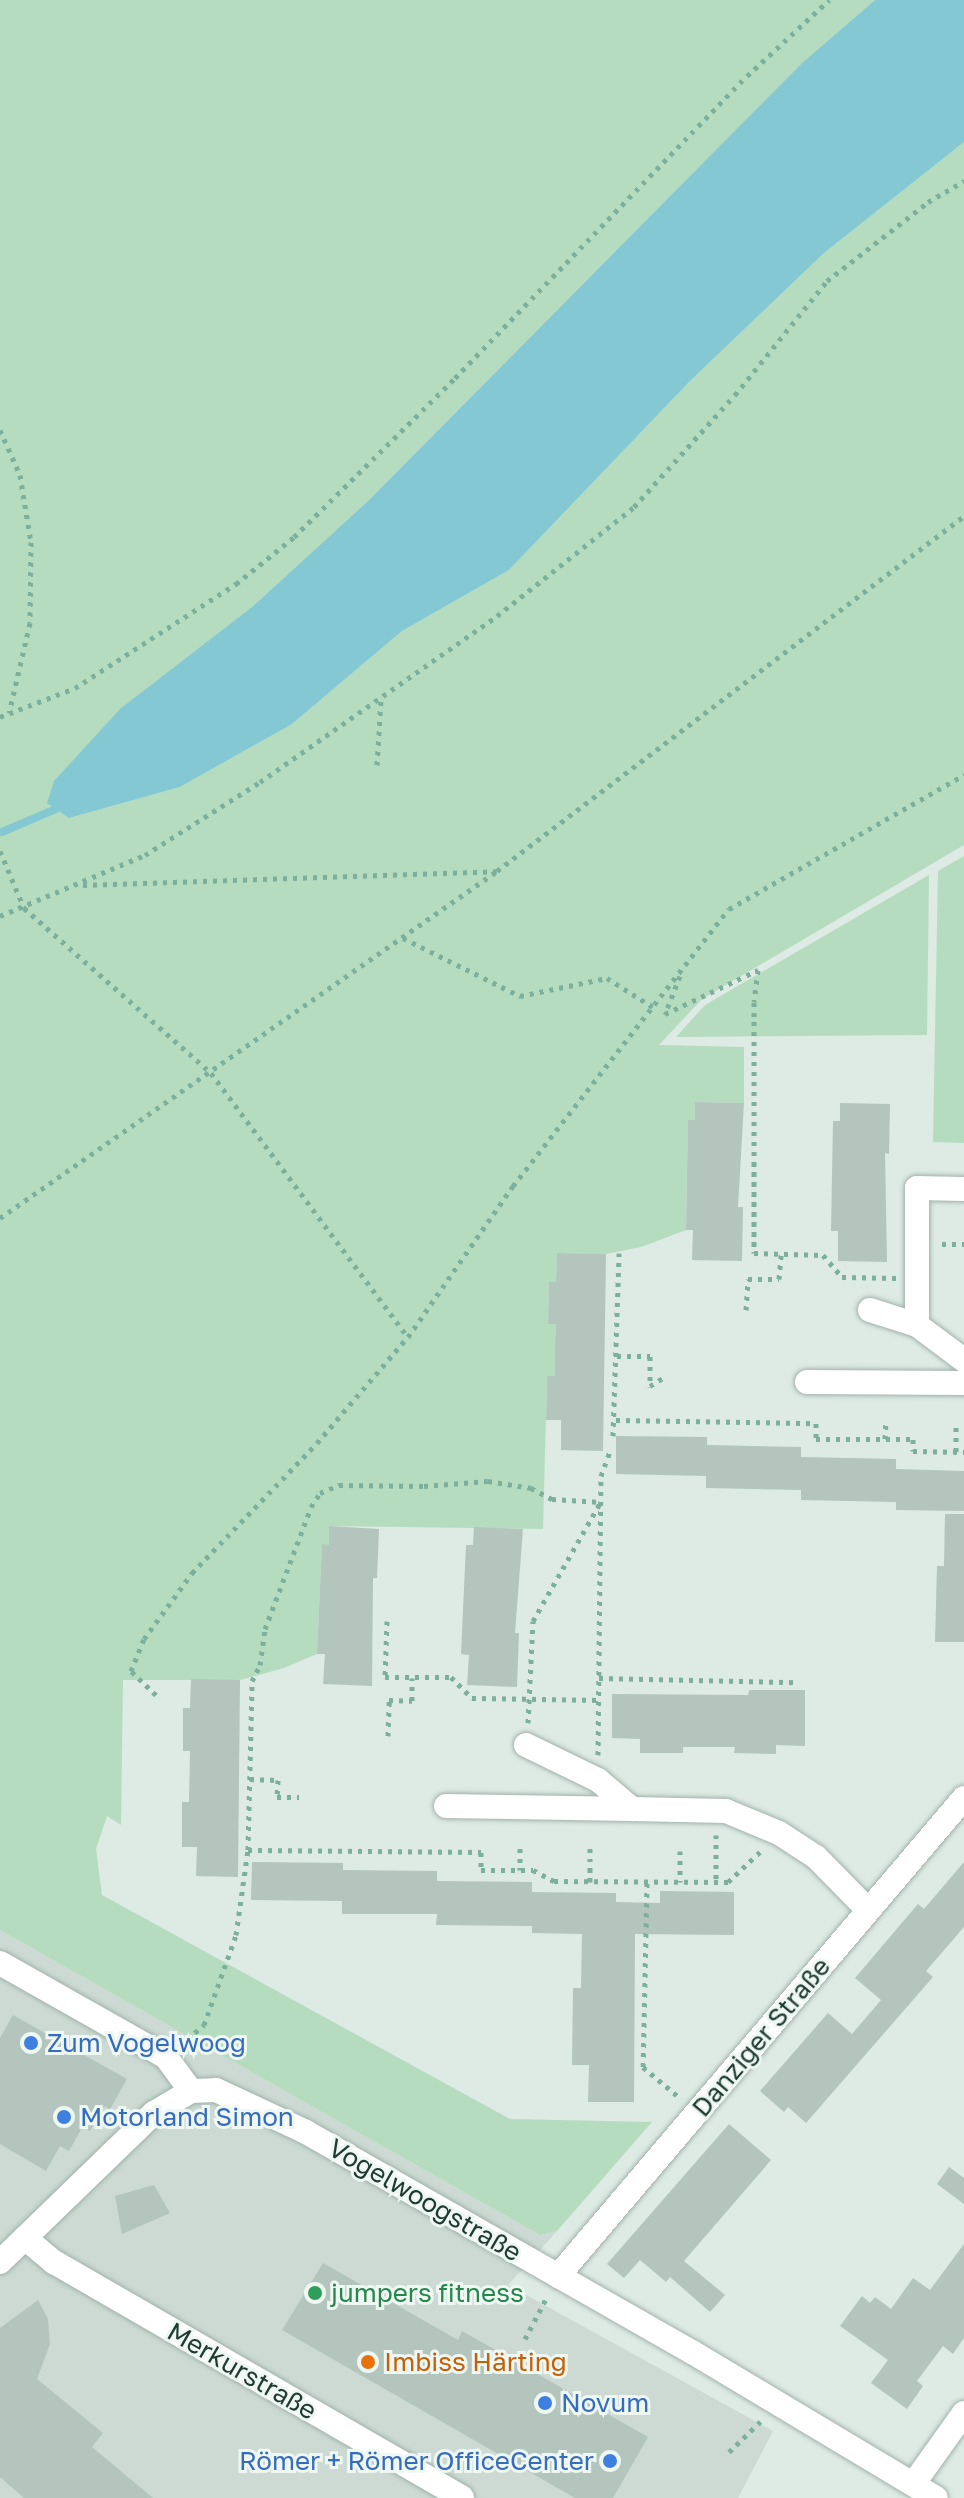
<!DOCTYPE html>
<meta charset="utf-8">
<style>
body{margin:0}
#map{position:relative;width:964px;height:2498px;overflow:hidden;background:#deeae4;font-family:"Golos Text",sans-serif}
div>[style]{position:absolute}
[style*='--x']{left:calc(var(--x)*1px);top:calc(var(--y)*1px);width:calc(var(--w)*1px);rotate:calc(var(--a)*1deg)}
.built>*{inset:0;background:#ccdad3}
.green>*{inset:0;background:#b5dcbe}
.water>*{inset:0;background:#83c8d2}
.stream>*{height:8px;margin:-4px;padding:0 4px;transform-origin:4px;border-radius:4px;background:#83c8d2}
.building>*{inset:0;background:#b3c5bd}
.path>*{height:5px;margin-top:-2.5px;transform-origin:0;background:repeating-linear-gradient(90deg,#7daf9d 0 4px,transparent 0 10px)}
.roads{filter:drop-shadow(0 0 2px #a1b2ab) drop-shadow(0 0 2px #a1b2ab)}
.minor>*{height:24px;margin:-12px;padding:0 12px;transform-origin:12px;border-radius:12px;background:#fff}
.dots>*{width:22px;height:22px;translate:-50% -50%;box-sizing:border-box;border:4px solid #eef7f2;border-radius:50%}
span{translate:-50% -50%;white-space:nowrap;text-align:center;line-height:1.15;-webkit-text-stroke:6px #eef7f2;paint-order:stroke}
.street-label{font-size:26px;color:#1f3a32}
.shop-label{font-size:26px;color:#366cbe}
.left{translate:0 -50%;text-align:left}
.right{translate:-100% -50%;text-align:right}
.leisure-label{font-size:26px;color:#27864d}
.food-label{font-size:26px;color:#c56008}
</style>
<div id="map">
<div class="built">
<i style="clip-path:polygon(0 1930px,540px 2235px,557px 2231px,508px 2285px,773px 2431px,738px 2498px,0 2498px)"></i>
</div>
<div class="green">
<i style="clip-path:polygon(0 0,875px 0,802px 63px,368px 501px,252px 607px,121px 708px,69px 818px,180px 787px,292px 724px,402px 631px,509px 570px,690px 381px,824px 253px,964px 142px,964px 845px,702px 999px,659px 1045px,744px 1047px,744px 1103px,695px 1102px,695px 1120px,688px 1121px,686px 1230px,641px 1247px,606px 1254px,557px 1253px,556px 1282px,549px 1282px,548px 1324px,556px 1324px,555px 1376px,547px 1376px,543px 1529px,330px 1526px,329px 1545px,322px 1545px,317px 1654px,284px 1668px,240px 1680px,123px 1680px,121px 1825px,107px 1816px,96px 1849px,102px 1895px,510px 2119px,652px 2122px,557px 2231px,540px 2235px,0 1930px)"></i>
<i style="clip-path:polygon(964px 856px,964px 1143px,933px 1142px,938px 871px)"></i>
<i style="clip-path:polygon(929px 875px,927px 1035px,676px 1037px,705px 1005px)"></i>
</div>
<div class="water">
<i style="clip-path:polygon(875px 0,964px 0,964px 142px,824px 253px,690px 381px,509px 570px,402px 631px,292px 724px,180px 787px,69px 818px,47px 803px,54px 781px,121px 708px,252px 607px,368px 501px,802px 63px)"></i>
</div>
<div class="stream">
<i style="--x:2;--y:832;--w:59;--a:-23.1"></i>
</div>
<div class="building">
<i style="clip-path:polygon(695px 1102px,744px 1103px,738px 1207px,743px 1207px,742px 1261px,692px 1260px,693px 1230px,686px 1230px,688px 1120px,695px 1120px)"></i>
<i style="clip-path:polygon(840px 1103px,890px 1104px,889px 1154px,885px 1153px,887px 1262px,838px 1261px,838px 1231px,831px 1231px,833px 1121px,840px 1121px)"></i>
<i style="clip-path:polygon(557px 1253px,606px 1254px,603px 1451px,561px 1450px,561px 1420px,546px 1420px,547px 1376px,555px 1376px,555px 1349px,556px 1324px,548px 1324px,549px 1282px,556px 1282px)"></i>
<i style="clip-path:polygon(616px 1436px,707px 1437px,707px 1445px,801px 1447px,801px 1457px,896px 1459px,896px 1469px,964px 1471px,964px 1511px,896px 1510px,896px 1502px,801px 1500px,801px 1490px,706px 1488px,706px 1476px,616px 1474px)"></i>
<i style="clip-path:polygon(945px 1514px,964px 1514px,964px 1642px,935px 1642px,937px 1566px,944px 1566px)"></i>
<i style="clip-path:polygon(329px 1526px,379px 1529px,377px 1578px,373px 1578px,372px 1686px,323px 1684px,325px 1654px,317px 1654px,322px 1544px,329px 1545px)"></i>
<i style="clip-path:polygon(474px 1527px,523px 1529px,515px 1633px,519px 1633px,517px 1687px,467px 1685px,469px 1655px,461px 1654px,466px 1545px,473px 1545px)"></i>
<i style="clip-path:polygon(191px 1679px,240px 1680px,238px 1877px,196px 1876px,197px 1847px,182px 1847px,182px 1802px,189px 1802px,190px 1751px,183px 1751px,183px 1708px,190px 1708px)"></i>
<i style="clip-path:polygon(749px 1690px,805px 1690px,805px 1746px,776px 1745px,776px 1754px,734px 1753px,735px 1747px,683px 1747px,683px 1753px,640px 1753px,640px 1739px,612px 1738px,612px 1694px,748px 1695px)"></i>
<i style="clip-path:polygon(252px 1862px,343px 1863px,343px 1870px,437px 1871px,437px 1881px,532px 1882px,532px 1892px,616px 1893px,616px 1902px,660px 1903px,660px 1891px,734px 1892px,734px 1935px,635px 1934px,634px 2102px,588px 2102px,589px 2065px,572px 2065px,573px 1988px,581px 1988px,582px 1934px,532px 1933px,532px 1926px,436px 1925px,437px 1914px,342px 1914px,342px 1901px,251px 1900px)"></i>
<i style="clip-path:polygon(964px 1862px,964px 1927px,926px 1971px,933px 1977px,806px 2123px,788px 2107px,784px 2112px,760px 2091px,828px 2013px,852px 2034px,881px 2000px,855px 1978px,918px 1904px,924px 1909px)"></i>
<i style="clip-path:polygon(13px 2015px,127px 2079px,110px 2109px,104px 2106px,90px 2131px,83px 2126px,69px 2151px,60px 2146px,46px 2171px,0 2144px,0 2038px)"></i>
<i style="clip-path:polygon(729px 2124px,771px 2160px,684px 2261px,725px 2295px,710px 2312px,670px 2277px,666px 2282px,640px 2260px,624px 2278px,607px 2264px)"></i>
<i style="clip-path:polygon(949px 2167px,964px 2178px,964px 2204px,937px 2184px)"></i>
<i style="clip-path:polygon(154px 2185px,170px 2213px,122px 2234px,115px 2196px)"></i>
<i style="clip-path:polygon(964px 2244px,964px 2338px,953px 2354px,943px 2346px,917px 2381px,923px 2386px,907px 2409px,871px 2383px,888px 2360px,840px 2326px,862px 2296px,870px 2303px,875px 2297px,891px 2309px,913px 2278px,930px 2290px)"></i>
<i style="clip-path:polygon(323px 2263px,458px 2340px,462px 2331px,648px 2437px,613px 2498px,575px 2498px,282px 2330px)"></i>
<i style="clip-path:polygon(38px 2300px,48px 2319px,50px 2344px,37px 2379px,103px 2433px,92px 2447px,153px 2498px,24px 2498px,0 2477px,0 2328px)"></i>
</div>
<div class="path">
<i style="--x:0;--y:430;--w:49;--a:66"></i>
<i style="--x:20;--y:475;--w:68;--a:80.7"></i>
<i style="--x:31;--y:542;--w:81;--a:90.7"></i>
<i style="--x:30;--y:623;--w:92;--a:103.1"></i>
<i style="--x:0;--y:717;--w:80;--a:-21.1"></i>
<i style="--x:75;--y:688;--w:192;--a:-32.9"></i>
<i style="--x:236;--y:584;--w:75;--a:-39"></i>
<i style="--x:294;--y:537;--w:226;--a:-44.6"></i>
<i style="--x:455;--y:378;--w:420;--a:-46"></i>
<i style="--x:747;--y:76;--w:112;--a:-42.8"></i>
<i style="--x:377;--y:765;--w:65;--a:-86.5"></i>
<i style="--x:0;--y:851;--w:62;--a:67.2"></i>
<i style="--x:24;--y:908;--w:249;--a:41.4"></i>
<i style="--x:211;--y:1073;--w:329;--a:53.3"></i>
<i style="--x:83;--y:885;--w:414;--a:-1.9"></i>
<i style="--x:0;--y:916;--w:157;--a:-22.8"></i>
<i style="--x:145;--y:855;--w:136;--a:-32.4"></i>
<i style="--x:260;--y:782;--w:289;--a:-35"></i>
<i style="--x:497;--y:616;--w:175;--a:-38.5"></i>
<i style="--x:634;--y:507;--w:151;--a:-48"></i>
<i style="--x:735;--y:395;--w:146;--a:-51.1"></i>
<i style="--x:827;--y:281;--w:128;--a:-38"></i>
<i style="--x:928;--y:202;--w:42;--a:-30.3"></i>
<i style="--x:403;--y:938;--w:131;--a:26.4"></i>
<i style="--x:520;--y:996;--w:89;--a:-11.7"></i>
<i style="--x:607;--y:978;--w:54;--a:32.2"></i>
<i style="--x:680;--y:976;--w:41;--a:111.5"></i>
<i style="--x:665;--y:1014;--w:103;--a:-25.3"></i>
<i style="--x:758;--y:970;--w:32;--a:97"></i>
<i style="--x:754;--y:1002;--w:251;--a:90"></i>
<i style="--x:754;--y:1253;--w:69;--a:1.7"></i>
<i style="--x:823;--y:1255;--w:29;--a:49"></i>
<i style="--x:842;--y:1277;--w:54;--a:1.1"></i>
<i style="--x:0;--y:1218;--w:606;--a:-34.92"></i>
<i style="--x:497;--y:871;--w:587;--a:-37.24"></i>
<i style="--x:942;--y:1244;--w:22;--a:0"></i>
<i style="--x:746;--y:1310;--w:31;--a:-86"></i>
<i style="--x:748;--y:1279;--w:31;--a:0"></i>
<i style="--x:779;--y:1279;--w:25;--a:-85"></i>
<i style="--x:617;--y:1356;--w:33;--a:0"></i>
<i style="--x:650;--y:1356;--w:31;--a:90"></i>
<i style="--x:650;--y:1386;--w:15;--a:-32"></i>
<i style="--x:616;--y:1420;--w:200;--a:0.9"></i>
<i style="--x:816;--y:1423;--w:16;--a:90"></i>
<i style="--x:816;--y:1439;--w:97;--a:0"></i>
<i style="--x:913;--y:1439;--w:12;--a:90"></i>
<i style="--x:913;--y:1451;--w:51;--a:1.1"></i>
<i style="--x:613;--y:1436;--w:183;--a:-88.1"></i>
<i style="--x:885;--y:1439;--w:17;--a:-87"></i>
<i style="--x:956;--y:1452;--w:30;--a:-90"></i>
<i style="--x:387;--y:1621;--w:56;--a:92"></i>
<i style="--x:385;--y:1677;--w:66;--a:0"></i>
<i style="--x:451;--y:1677;--w:30;--a:45"></i>
<i style="--x:472;--y:1698;--w:127;--a:0.9"></i>
<i style="--x:599;--y:1678;--w:197;--a:1.2"></i>
<i style="--x:156;--y:1695;--w:35;--a:-136"></i>
<i style="--x:131;--y:1671;--w:35;--a:-68"></i>
<i style="--x:144;--y:1639;--w:82;--a:-54"></i>
<i style="--x:192;--y:1573;--w:180;--a:-46.1"></i>
<i style="--x:317;--y:1443;--w:140;--a:-49.4"></i>
<i style="--x:408;--y:1337;--w:184;--a:-55.2"></i>
<i style="--x:513;--y:1186;--w:351;--a:-52.1"></i>
<i style="--x:729;--y:909;--w:271;--a:-29.7"></i>
<i style="--x:528;--y:1723;--w:102;--a:-87.2"></i>
<i style="--x:533;--y:1621;--w:136;--a:-60.4"></i>
<i style="--x:388;--y:1736;--w:36;--a:-88"></i>
<i style="--x:389;--y:1700;--w:23;--a:2"></i>
<i style="--x:412;--y:1701;--w:23;--a:-90"></i>
<i style="--x:598;--y:1755;--w:279;--a:-89.4"></i>
<i style="--x:601;--y:1476;--w:27;--a:-70"></i>
<i style="--x:250;--y:1779;--w:28;--a:2"></i>
<i style="--x:278;--y:1780;--w:17;--a:93"></i>
<i style="--x:277;--y:1797;--w:22;--a:0"></i>
<i style="--x:716;--y:1835;--w:47;--a:90"></i>
<i style="--x:520;--y:1848;--w:22;--a:90"></i>
<i style="--x:590;--y:1848;--w:34;--a:90"></i>
<i style="--x:248;--y:1850;--w:233;--a:0.5"></i>
<i style="--x:481;--y:1852;--w:18;--a:90"></i>
<i style="--x:481;--y:1870;--w:52;--a:0"></i>
<i style="--x:533;--y:1870;--w:24;--a:28"></i>
<i style="--x:554;--y:1881;--w:174;--a:0.3"></i>
<i style="--x:728;--y:1882;--w:47;--a:-43.3"></i>
<i style="--x:680;--y:1851;--w:31;--a:90"></i>
<i style="--x:647;--y:1883;--w:184;--a:91.2"></i>
<i style="--x:643;--y:2067;--w:50;--a:40.1"></i>
<i style="--x:187;--y:2039;--w:22;--a:-39"></i>
<i style="--x:204;--y:2025;--w:96;--a:-70.4"></i>
<i style="--x:236;--y:1935;--w:86;--a:-82"></i>
<i style="--x:248;--y:1850;--w:169;--a:-88.6"></i>
<i style="--x:252;--y:1681;--w:18;--a:-63"></i>
<i style="--x:260;--y:1665;--w:36;--a:-82"></i>
<i style="--x:265;--y:1629;--w:130;--a:-69.3"></i>
<i style="--x:311;--y:1507;--w:17;--a:-57"></i>
<i style="--x:320;--y:1493;--w:21;--a:-23"></i>
<i style="--x:339;--y:1485;--w:85;--a:0.7"></i>
<i style="--x:424;--y:1486;--w:64;--a:-4.5"></i>
<i style="--x:488;--y:1481;--w:44;--a:9.2"></i>
<i style="--x:531;--y:1488;--w:24;--a:28"></i>
<i style="--x:552;--y:1499;--w:49;--a:3.5"></i>
<i style="--x:525;--y:2339;--w:47;--a:-62.4"></i>
<i style="--x:729;--y:2452;--w:47;--a:-44.1"></i>
</div>
<div class="roads">
<div class="minor">
<i style="--x:870;--y:1310;--w:49;--a:17.7"></i>
<i style="--x:917;--y:1325;--w:59;--a:36.7"></i>
<i style="--x:917;--y:1325;--w:137;--a:-90"></i>
<i style="--x:917;--y:1188;--w:47;--a:1.2"></i>
<i style="--x:807;--y:1382;--w:157;--a:0.4"></i>
<i style="--x:526;--y:1745;--w:80;--a:25.9"></i>
<i style="--x:598;--y:1780;--w:45;--a:40.5"></i>
<i style="--x:632;--y:1809;--w:94;--a:1.2"></i>
<i style="--x:726;--y:1811;--w:57;--a:22.5"></i>
<i style="--x:779;--y:1833;--w:44;--a:33"></i>
<i style="--x:816;--y:1857;--w:74;--a:45.5"></i>
<i style="--x:446;--y:1806;--w:186;--a:0.9"></i>
<i style="--x:0;--y:1963;--w:191;--a:29.5"></i>
<i style="--x:166;--y:2057;--w:42;--a:53.7"></i>
<i style="--x:25;--y:2238;--w:38;--a:40"></i>
<i style="--x:54;--y:2262;--w:471;--a:30"></i>
<i style="--x:0;--y:2262;--w:214;--a:-44.1"></i>
<i style="--x:154;--y:2113;--w:43;--a:-30.7"></i>
<i style="--x:191;--y:2091;--w:25;--a:-2"></i>
<i style="--x:216;--y:2090;--w:99;--a:25"></i>
<i style="--x:306;--y:2132;--w:444;--a:29.7"></i>
<i style="--x:692;--y:2352;--w:284;--a:30.9"></i>
<i style="--x:558;--y:2276;--w:627;--a:-49.66"></i>
<i style="--x:914;--y:2483;--w:86;--a:-54.5"></i>
</div>
</div>
<div class="dots">
<i style="left:31px;top:2043px;background:#3f7fe0"></i>
<i style="left:64px;top:2117px;background:#3f7fe0"></i>
<i style="left:315px;top:2293px;background:#2e9e5b"></i>
<i style="left:368px;top:2362px;background:#e8710a"></i>
<i style="left:545px;top:2403px;background:#3f7fe0"></i>
<i style="left:610px;top:2461px;background:#3f7fe0"></i>
</div>
<div class="street-label">
<span style="left:761px;top:2037px;rotate:-50deg">Danziger Straße</span>
<span style="left:425px;top:2200px;rotate:30deg">Vogelwoogstraße</span>
<span style="left:242px;top:2371px;rotate:30deg">Merkurstraße</span>
</div>
<div class="shop-label">
<span class="left" style="left:47px;top:2043px">Zum Vogelwoog</span>
<span class="left" style="left:80px;top:2117px">Motorland Simon</span>
<span class="left" style="left:561px;top:2403px">Novum</span>
<span class="right" style="left:594px;top:2461px">Römer + Römer OfficeCenter</span>
</div>
<div class="leisure-label">
<span class="left" style="left:331px;top:2293px">jumpers fitness</span>
</div>
<div class="food-label">
<span class="left" style="left:384px;top:2362px">Imbiss Härting</span>
</div>
</div>
